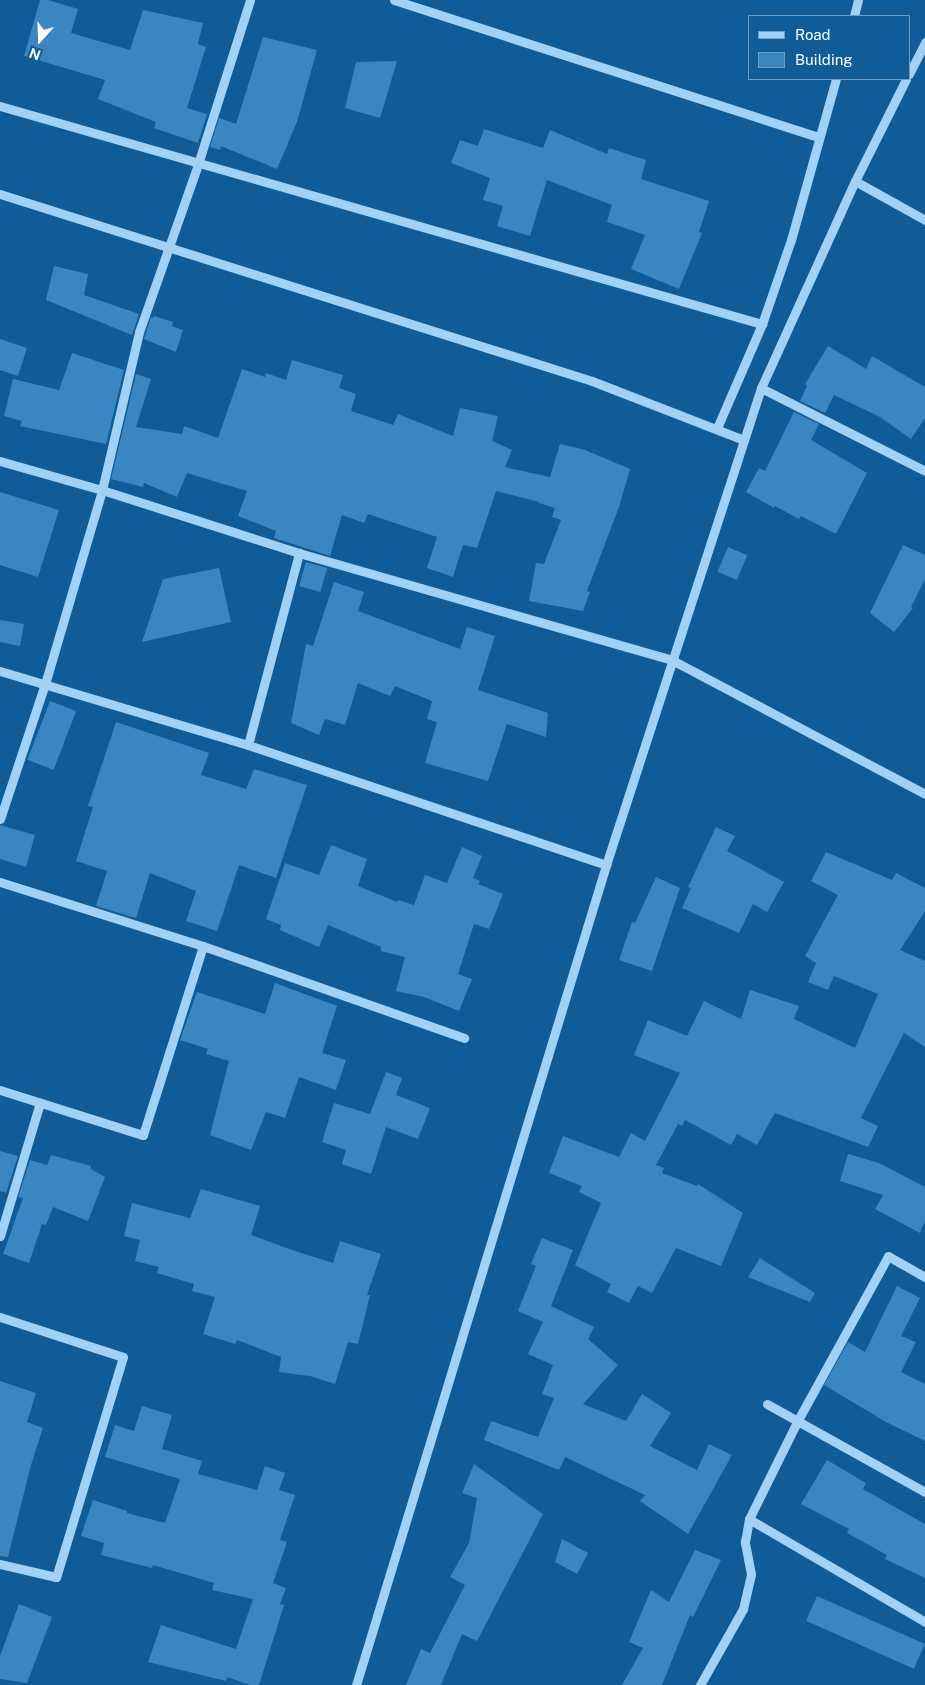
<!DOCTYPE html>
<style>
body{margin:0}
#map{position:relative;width:925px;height:1685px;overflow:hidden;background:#105c99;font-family:"Public Sans",sans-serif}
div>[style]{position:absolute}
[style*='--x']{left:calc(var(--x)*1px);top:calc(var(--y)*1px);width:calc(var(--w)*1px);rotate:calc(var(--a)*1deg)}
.building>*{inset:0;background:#3986c1;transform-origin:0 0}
.minor>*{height:9px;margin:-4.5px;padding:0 4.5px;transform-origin:4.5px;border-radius:4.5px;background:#a2d1f4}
span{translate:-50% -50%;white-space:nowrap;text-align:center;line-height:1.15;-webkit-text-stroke:5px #105c99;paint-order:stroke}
.legend{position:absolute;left:748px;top:15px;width:162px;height:65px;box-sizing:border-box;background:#105c99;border:1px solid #709dc2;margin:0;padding:6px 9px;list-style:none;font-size:15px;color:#fff}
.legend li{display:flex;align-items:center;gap:10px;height:25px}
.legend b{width:25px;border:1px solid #709dc2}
.north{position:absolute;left:15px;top:15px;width:50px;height:50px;-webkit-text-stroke:4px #105c99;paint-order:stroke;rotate:200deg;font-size:14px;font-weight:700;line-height:20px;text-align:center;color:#fff}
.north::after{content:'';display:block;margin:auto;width:18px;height:22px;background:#fff;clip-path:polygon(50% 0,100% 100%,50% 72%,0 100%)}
</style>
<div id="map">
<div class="building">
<i style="clip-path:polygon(40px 0,48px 0,78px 9px,71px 33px,130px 50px,143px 10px,203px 23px,198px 44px,206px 47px,187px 108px,207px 114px,198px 143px,154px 128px,156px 122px,98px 99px,105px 80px,24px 56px)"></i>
<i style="clip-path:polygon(263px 37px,317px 50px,297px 122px,277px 169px,221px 146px,220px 150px,210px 147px,219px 118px,236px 124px)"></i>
<i style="clip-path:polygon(397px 61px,380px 118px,345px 108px,356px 62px)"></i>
<i style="clip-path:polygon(484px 129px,543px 148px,550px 130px,607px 154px,609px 148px,646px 160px,641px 179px,709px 201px,699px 232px,702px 233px,679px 289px,631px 269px,645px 235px,607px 222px,612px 205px,547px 180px,530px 236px,497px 226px,503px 206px,483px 200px,490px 178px,451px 163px,460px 140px,478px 146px)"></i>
<i style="clip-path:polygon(54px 266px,88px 274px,84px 295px,139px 314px,132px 335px,46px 300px)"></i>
<i style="clip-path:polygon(154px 316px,173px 322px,172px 326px,183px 330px,176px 352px,144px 339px,151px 317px,153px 318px)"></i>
<i style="clip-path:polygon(0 339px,27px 348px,18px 376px,0 370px)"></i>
<i style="clip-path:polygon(828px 346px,866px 369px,872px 356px,925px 387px,925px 418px,911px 439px,880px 417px,834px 395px,825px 413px,800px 401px,807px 386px,805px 384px)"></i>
<i style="clip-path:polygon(72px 353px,124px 370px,106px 444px,20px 426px,22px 421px,4px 416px,13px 379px,59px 390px)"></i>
<i style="clip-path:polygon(292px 360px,343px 375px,339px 388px,356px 394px,351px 411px,393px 425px,398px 414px,453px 436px,460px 408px,498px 416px,492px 441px,512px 450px,505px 467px,550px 477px,560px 444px,585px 450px,630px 469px,619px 507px,587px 591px,590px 592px,583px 611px,529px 601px,536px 563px,544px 564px,561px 520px,552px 517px,555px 508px,539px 503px,539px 502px,496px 491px,477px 548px,463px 545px,453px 577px,427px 568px,437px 537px,368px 514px,364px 523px,342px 515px,330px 556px,274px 538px,276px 531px,238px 516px,247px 491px,187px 473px,177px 497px,144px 483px,143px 487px,111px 479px,136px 374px,151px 379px,136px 427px,182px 434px,184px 426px,218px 438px,242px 369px,265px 377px,266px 373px,286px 380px)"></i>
<i style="clip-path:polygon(794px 412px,819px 424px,811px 440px,867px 473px,836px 534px,801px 516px,799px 519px,775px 506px,774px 508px,746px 492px,759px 468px,765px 471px)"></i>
<i style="clip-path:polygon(0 492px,59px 510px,38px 577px,0 565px)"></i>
<i style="clip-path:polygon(903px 545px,925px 555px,925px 579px,911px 607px,913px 608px,894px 632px,870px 613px)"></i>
<i style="left:728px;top:547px;width:21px;height:27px;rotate:23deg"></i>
<i style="left:306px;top:562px;width:22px;height:25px;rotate:16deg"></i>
<i style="clip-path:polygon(219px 568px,231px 622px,142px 642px,163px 579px)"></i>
<i style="clip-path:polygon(334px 582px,364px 592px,358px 611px,460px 649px,467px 627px,495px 636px,478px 690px,548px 713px,546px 737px,507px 724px,488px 781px,425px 763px,437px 722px,427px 719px,432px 701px,395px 686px,390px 696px,358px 683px,345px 725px,325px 719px,319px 735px,291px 723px,306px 644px,313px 646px)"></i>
<i style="clip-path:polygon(0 620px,24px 624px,20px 646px,0 642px)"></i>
<i style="left:50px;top:701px;width:28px;height:63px;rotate:21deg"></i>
<i style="clip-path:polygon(116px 722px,209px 753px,201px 775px,246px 789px,254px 769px,307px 785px,276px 878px,239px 865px,217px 931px,186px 921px,196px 891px,150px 873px,136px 918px,96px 906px,107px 871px,76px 861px,93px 807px,88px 806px)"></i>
<i style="clip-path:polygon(0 825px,35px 835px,26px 867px,0 859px)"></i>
<i style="clip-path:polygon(716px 827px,735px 836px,727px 851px,784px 882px,767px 912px,753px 904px,739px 933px,682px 908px,691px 888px,688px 887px)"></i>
<i style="clip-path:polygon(331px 845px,367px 859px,358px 886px,397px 902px,398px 900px,414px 905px,425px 875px,447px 883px,462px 847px,482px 856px,473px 878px,480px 881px,478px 884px,503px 894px,489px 929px,474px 924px,458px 974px,472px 979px,459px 1011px,424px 997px,396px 991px,405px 957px,381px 951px,381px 947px,328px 925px,319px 947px,280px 930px,281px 925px,266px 919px,285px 863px,319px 875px)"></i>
<i style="clip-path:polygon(826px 852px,892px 880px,896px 873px,925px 888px,925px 911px,900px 950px,925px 961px,925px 1047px,904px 1033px,861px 1118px,878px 1126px,868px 1147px,775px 1113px,757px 1145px,737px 1134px,731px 1145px,685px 1120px,682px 1126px,678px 1124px,656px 1165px,664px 1168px,662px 1173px,697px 1186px,698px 1184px,743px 1213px,721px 1266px,676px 1248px,652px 1293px,638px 1286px,629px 1303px,607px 1292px,611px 1284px,575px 1265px,601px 1203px,579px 1192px,582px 1186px,549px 1173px,563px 1136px,619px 1157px,631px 1133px,645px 1141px,680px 1073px,634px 1055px,648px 1020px,687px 1036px,704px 1001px,741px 1019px,750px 990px,799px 1006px,794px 1019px,855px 1048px,878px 994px,834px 976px,828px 990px,808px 982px,816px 963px,805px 956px,838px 895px,811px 881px)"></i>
<i style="clip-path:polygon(656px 877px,680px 888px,652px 971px,619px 960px,632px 922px,635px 923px)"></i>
<i style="clip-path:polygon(275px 983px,337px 1006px,322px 1053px,346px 1060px,336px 1090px,299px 1077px,285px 1118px,266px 1112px,251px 1150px,210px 1135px,229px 1061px,206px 1054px,208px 1049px,180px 1040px,197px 992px,265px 1014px)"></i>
<i style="clip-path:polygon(386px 1072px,402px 1078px,396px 1095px,430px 1108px,418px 1139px,386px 1127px,371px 1174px,342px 1164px,346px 1150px,322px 1142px,334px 1103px,370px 1114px)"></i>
<i style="clip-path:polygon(0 1151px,18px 1156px,6px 1193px,0 1191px)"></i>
<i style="clip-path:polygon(848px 1154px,879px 1163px,925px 1187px,925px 1221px,920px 1233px,875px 1209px,883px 1195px,840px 1181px)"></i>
<i style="clip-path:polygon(51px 1155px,91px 1166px,91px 1169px,105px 1177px,88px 1221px,53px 1207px,46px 1225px,42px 1224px,29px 1263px,3px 1254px,23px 1198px,18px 1197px,30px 1160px,47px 1165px)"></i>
<i style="clip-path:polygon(201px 1189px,260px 1206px,251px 1235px,289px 1249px,333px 1263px,340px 1241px,381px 1254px,367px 1295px,370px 1295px,358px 1344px,348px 1342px,335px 1384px,310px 1376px,279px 1372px,281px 1357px,237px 1340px,235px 1344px,203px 1334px,215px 1297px,192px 1291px,194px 1284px,157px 1273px,159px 1267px,135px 1261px,140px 1240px,124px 1236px,132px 1203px,190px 1218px)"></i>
<i style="clip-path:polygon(542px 1238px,573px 1250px,551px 1306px,594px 1327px,588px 1339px,618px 1365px,583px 1404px,626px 1421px,642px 1394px,671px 1413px,650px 1446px,697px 1470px,709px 1444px,732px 1455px,688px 1534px,640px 1501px,645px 1495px,565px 1457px,559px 1470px,484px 1440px,491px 1421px,538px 1437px,554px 1398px,542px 1394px,553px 1365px,528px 1354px,543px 1322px,518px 1311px,536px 1266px,531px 1264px)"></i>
<i style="clip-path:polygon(760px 1258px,815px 1293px,810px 1302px,748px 1277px)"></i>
<i style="clip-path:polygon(897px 1286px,920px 1298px,901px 1336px,916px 1342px,901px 1372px,925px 1384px,925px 1441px,886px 1422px,824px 1385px,848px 1342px,865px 1352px)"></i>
<i style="clip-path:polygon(0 1381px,36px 1393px,27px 1422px,43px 1428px,31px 1465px,8px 1557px,0 1556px)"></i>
<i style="clip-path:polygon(142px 1406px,172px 1415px,162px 1449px,202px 1461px,198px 1474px,257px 1490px,265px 1466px,285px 1473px,279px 1490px,295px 1495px,280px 1540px,287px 1542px,273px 1583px,286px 1588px,280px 1604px,284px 1605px,259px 1685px,250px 1685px,227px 1677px,226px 1681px,148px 1662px,161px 1625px,236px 1649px,253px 1599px,212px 1590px,214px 1583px,153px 1565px,152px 1568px,101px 1555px,104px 1543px,81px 1536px,93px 1500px,127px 1511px,127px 1513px,165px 1523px,180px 1479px,105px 1457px,115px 1425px,134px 1431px)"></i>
<i style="clip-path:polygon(827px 1460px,866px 1483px,863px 1489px,925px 1524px,925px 1578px,885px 1559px,887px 1555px,847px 1533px,849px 1529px,801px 1504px)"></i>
<i style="clip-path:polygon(474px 1464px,543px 1514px,477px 1641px,462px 1634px,441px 1685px,406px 1685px,421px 1649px,430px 1653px,465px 1585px,450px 1577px,469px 1543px,477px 1498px,462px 1493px)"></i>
<i style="clip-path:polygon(562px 1539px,588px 1553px,577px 1574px,555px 1562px)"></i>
<i style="clip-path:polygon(695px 1550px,721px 1560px,693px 1617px,690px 1615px,662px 1685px,622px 1685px,643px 1648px,629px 1642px,651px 1590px,669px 1602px)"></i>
<i style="left:817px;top:1596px;width:118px;height:27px;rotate:24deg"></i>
<i style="clip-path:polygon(19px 1604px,52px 1617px,27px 1683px,0 1679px,0 1656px)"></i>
</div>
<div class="minor">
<i style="--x:394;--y:0;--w:447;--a:17.9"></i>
<i style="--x:854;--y:16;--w:16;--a:-76"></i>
<i style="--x:909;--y:74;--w:36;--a:-63"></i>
<i style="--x:0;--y:106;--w:793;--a:15.97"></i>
<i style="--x:855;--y:181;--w:80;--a:29.1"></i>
<i style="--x:0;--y:194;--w:621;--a:17.53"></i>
<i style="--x:592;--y:381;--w:163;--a:21.2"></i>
<i style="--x:761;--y:388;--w:184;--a:26.8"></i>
<i style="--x:717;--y:428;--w:113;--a:-66.6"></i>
<i style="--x:762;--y:324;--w:89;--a:-71"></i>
<i style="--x:791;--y:240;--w:167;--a:-74.4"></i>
<i style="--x:0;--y:461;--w:106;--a:15.9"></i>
<i style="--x:102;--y:490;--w:207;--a:17.7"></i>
<i style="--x:299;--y:553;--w:388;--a:16"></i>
<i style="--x:672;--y:660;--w:286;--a:27.9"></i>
<i style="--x:0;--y:671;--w:259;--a:16.6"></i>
<i style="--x:248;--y:745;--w:378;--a:18.5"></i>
<i style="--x:248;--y:745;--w:199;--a:-75.1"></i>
<i style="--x:0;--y:819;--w:142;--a:-71.6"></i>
<i style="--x:45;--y:684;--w:202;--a:-73.6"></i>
<i style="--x:102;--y:490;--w:162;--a:-76.8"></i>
<i style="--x:139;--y:332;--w:178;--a:-70.6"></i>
<i style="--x:198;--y:164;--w:172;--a:-72.4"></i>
<i style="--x:0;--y:882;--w:213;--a:17.5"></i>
<i style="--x:203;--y:946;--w:277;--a:19.4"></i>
<i style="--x:0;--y:1090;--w:150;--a:17.5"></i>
<i style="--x:143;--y:1135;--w:198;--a:-72.4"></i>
<i style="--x:0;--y:1236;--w:139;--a:-73.3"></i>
<i style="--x:0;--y:1317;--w:129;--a:18"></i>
<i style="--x:123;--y:1357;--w:230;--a:106.9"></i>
<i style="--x:56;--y:1577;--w:57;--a:-166.9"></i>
<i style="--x:767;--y:1404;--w:181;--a:29.1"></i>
<i style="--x:749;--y:1519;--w:204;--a:30.3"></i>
<i style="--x:356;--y:1685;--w:857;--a:-73.04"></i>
<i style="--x:606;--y:865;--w:502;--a:-72"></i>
<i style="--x:761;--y:388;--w:227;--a:-65.6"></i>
<i style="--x:855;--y:181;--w:114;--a:-63.4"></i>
<i style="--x:700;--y:1685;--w:87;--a:-60.5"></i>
<i style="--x:743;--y:1609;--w:36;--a:-77"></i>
<i style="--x:751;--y:1574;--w:33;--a:-101"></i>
<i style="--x:745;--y:1542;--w:23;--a:-80"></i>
<i style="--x:749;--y:1519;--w:110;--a:-63.7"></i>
<i style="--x:798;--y:1420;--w:187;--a:-61.2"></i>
<i style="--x:888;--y:1256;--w:43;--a:29.6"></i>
</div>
<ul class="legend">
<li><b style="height:6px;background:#a2d1f4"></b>Road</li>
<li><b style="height:14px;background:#3986c1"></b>Building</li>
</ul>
<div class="north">N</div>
</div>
